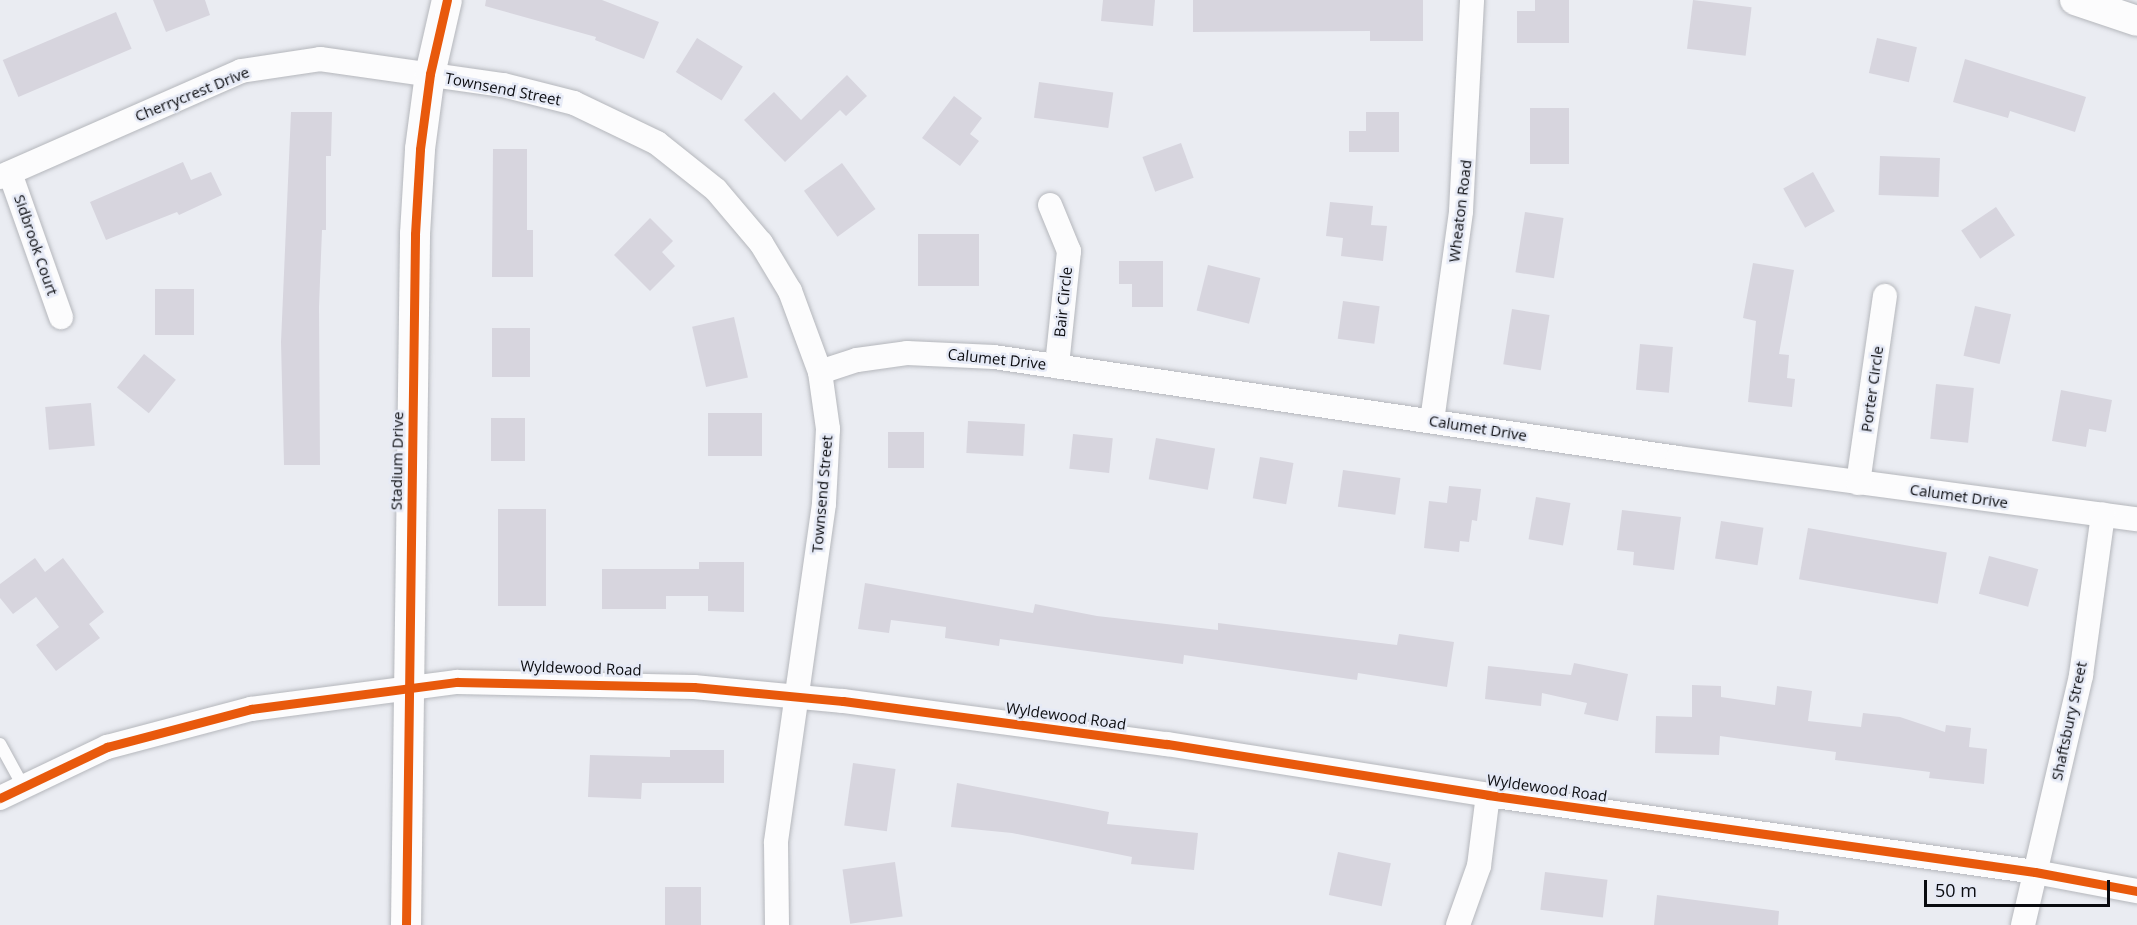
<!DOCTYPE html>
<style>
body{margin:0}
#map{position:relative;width:2137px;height:925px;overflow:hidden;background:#eaecf2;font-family:"Open Sans",sans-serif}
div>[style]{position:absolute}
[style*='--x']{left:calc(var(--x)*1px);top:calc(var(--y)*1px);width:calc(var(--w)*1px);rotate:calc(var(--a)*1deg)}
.building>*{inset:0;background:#d7d5de;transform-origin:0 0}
.roads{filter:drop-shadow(0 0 2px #b5b7bc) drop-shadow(0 0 2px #b5b7bc)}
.service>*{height:12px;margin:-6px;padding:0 6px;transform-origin:6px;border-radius:6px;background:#fcfcfd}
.minor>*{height:24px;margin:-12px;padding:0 12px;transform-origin:12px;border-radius:12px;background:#fcfcfd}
.tertiary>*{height:30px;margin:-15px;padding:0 15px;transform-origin:15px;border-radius:15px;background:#fcfcfd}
.cycleway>*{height:9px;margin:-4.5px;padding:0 4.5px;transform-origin:4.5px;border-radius:4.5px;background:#e8590c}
span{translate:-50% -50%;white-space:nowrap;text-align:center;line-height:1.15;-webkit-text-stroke:5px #e6eaf6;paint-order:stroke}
.street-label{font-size:15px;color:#0a0b0f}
.scale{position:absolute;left:1924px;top:880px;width:186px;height:27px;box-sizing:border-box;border:3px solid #0a0b0f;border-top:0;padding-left:8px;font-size:18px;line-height:21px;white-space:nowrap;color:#0a0b0f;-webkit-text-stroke:4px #e6eaf6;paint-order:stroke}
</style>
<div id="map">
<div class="building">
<i style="clip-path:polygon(153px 0,205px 0,210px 15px,166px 32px)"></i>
<i style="clip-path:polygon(486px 0,602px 0,659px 22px,644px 59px,595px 40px,596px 37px,485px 6px)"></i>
<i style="clip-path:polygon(1103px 0,1155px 0,1153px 26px,1101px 21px)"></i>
<i style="clip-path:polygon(1193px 0,1423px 0,1423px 41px,1370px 41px,1370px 31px,1193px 32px)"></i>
<i style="clip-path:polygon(1535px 0,1569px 0,1569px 43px,1517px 43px,1517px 11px,1535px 11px)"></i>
<i style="left:1693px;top:0;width:59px;height:49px;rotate:7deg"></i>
<i style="left:116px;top:12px;width:40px;height:123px;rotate:67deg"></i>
<i style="left:697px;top:38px;width:54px;height:40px;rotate:32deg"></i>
<i style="left:1877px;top:38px;width:41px;height:36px;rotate:13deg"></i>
<i style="clip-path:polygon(1965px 59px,2086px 97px,2075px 132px,2010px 111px,2008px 118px,1953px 102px)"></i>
<i style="clip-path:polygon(847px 75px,867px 96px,846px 116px,840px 110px,785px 162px,744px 120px,774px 92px,801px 120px)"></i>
<i style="left:1039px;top:82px;width:75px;height:36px;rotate:8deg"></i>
<i style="clip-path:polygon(954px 96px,982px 118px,970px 134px,979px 141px,960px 166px,922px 138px)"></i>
<i style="left:1530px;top:108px;width:39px;height:56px"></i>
<i style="clip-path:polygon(291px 112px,332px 112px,331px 156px,326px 156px,326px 230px,322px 230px,319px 307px,320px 465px,284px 465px,281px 342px)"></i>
<i style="clip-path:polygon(1366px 112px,1399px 112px,1399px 152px,1349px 152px,1349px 131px,1366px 131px)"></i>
<i style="left:1181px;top:143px;width:37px;height:41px;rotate:70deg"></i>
<i style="clip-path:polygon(493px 149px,527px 149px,527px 230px,533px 230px,533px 277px,492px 277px)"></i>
<i style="left:1880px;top:156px;width:60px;height:39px;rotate:2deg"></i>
<i style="clip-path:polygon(183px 162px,191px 180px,211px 172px,222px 195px,179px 215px,177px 212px,106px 240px,90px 202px)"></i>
<i style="left:842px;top:163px;width:57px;height:47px;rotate:54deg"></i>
<i style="left:1813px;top:172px;width:45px;height:34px;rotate:61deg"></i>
<i style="clip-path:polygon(1330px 202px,1373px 206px,1371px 225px,1387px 226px,1383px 261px,1341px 256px,1343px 238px,1326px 236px)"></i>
<i style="left:1996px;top:207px;width:34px;height:42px;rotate:56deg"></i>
<i style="left:1525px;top:212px;width:39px;height:61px;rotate:9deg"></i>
<i style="clip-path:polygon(650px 218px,673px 241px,662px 252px,675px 266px,650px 291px,614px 255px)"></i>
<i style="left:918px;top:234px;width:61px;height:52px"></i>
<i style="clip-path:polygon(1119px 261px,1163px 261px,1163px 307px,1132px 307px,1132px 284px,1119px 284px)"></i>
<i style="clip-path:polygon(1753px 263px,1794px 270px,1779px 354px,1789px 355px,1787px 378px,1795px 379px,1792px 407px,1748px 402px,1756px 321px,1743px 318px)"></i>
<i style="left:1208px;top:265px;width:54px;height:47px;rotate:14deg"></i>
<i style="left:155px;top:289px;width:39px;height:46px"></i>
<i style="left:1343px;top:301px;width:37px;height:38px;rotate:8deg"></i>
<i style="left:1975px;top:306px;width:37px;height:51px;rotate:13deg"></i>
<i style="left:1512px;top:309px;width:38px;height:56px;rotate:9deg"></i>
<i style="left:734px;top:317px;width:62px;height:43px;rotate:77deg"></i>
<i style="left:492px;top:328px;width:38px;height:49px"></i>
<i style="left:1640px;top:344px;width:33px;height:46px;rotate:5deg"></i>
<i style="left:144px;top:354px;width:41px;height:43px;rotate:39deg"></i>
<i style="left:1936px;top:384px;width:38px;height:55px;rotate:6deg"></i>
<i style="clip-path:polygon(2061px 390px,2112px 400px,2106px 432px,2089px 429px,2086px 447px,2052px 441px)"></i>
<i style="left:91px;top:403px;width:43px;height:46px;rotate:85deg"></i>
<i style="left:708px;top:413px;width:54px;height:43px"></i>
<i style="left:491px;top:418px;width:34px;height:43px"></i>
<i style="left:968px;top:421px;width:57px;height:32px;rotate:3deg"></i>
<i style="left:888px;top:432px;width:36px;height:36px"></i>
<i style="left:1073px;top:434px;width:40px;height:35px;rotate:6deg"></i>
<i style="left:1156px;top:438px;width:60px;height:42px;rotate:10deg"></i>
<i style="left:1260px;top:457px;width:34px;height:42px;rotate:10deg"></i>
<i style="left:1343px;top:470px;width:58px;height:37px;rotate:8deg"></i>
<i style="clip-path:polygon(1449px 486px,1481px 489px,1477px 521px,1472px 520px,1469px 542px,1460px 541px,1459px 552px,1424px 548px,1429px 501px,1447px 503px)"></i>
<i style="left:1536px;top:497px;width:35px;height:43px;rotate:10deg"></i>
<i style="left:498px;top:509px;width:48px;height:97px"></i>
<i style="clip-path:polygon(1622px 510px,1681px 517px,1674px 570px,1633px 565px,1634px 552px,1617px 550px)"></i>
<i style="left:1721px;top:521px;width:43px;height:38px;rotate:9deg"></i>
<i style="left:1808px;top:528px;width:141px;height:52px;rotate:10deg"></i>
<i style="left:1989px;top:556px;width:51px;height:39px;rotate:15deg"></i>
<i style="clip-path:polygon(35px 558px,45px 572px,63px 558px,104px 612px,89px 624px,100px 638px,56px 671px,36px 645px,59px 627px,36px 597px,13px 614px,0 598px,0 584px)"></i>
<i style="clip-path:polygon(699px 562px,744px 562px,744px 612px,708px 611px,708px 596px,666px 596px,666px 609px,602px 609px,602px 569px,699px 569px)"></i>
<i style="clip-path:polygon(865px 583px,1033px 613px,1035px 604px,1097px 616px,1218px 630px,1218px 623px,1397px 645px,1399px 634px,1454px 642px,1447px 687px,1358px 673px,1357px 680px,1184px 655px,1183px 664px,1000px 639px,999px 646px,945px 638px,946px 627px,891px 620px,889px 633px,858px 629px)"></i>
<i style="clip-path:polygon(1574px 663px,1628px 674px,1618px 721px,1584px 714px,1587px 703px,1542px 693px,1541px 706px,1485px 699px,1488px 666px,1571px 675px)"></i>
<i style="clip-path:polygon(1692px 685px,1721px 686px,1721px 697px,1775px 705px,1777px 686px,1812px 691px,1808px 721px,1861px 727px,1863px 713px,1900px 717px,1945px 732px,1946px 725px,1971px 728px,1969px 747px,1987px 749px,1984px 784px,1929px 778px,1930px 772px,1835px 760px,1836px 752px,1720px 736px,1719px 755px,1655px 753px,1656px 716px,1692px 717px)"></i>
<i style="clip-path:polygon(670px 750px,724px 750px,724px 783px,642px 783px,641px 799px,588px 797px,590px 755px,670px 757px)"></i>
<i style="left:853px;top:763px;width:43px;height:63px;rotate:8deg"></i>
<i style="clip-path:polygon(957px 783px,1109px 812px,1107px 824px,1198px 833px,1194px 870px,1131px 864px,1132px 857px,1012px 833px,951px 827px)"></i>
<i style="left:1338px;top:852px;width:54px;height:44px;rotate:12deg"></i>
<i style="left:895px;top:862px;width:55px;height:53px;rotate:82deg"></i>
<i style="left:1545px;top:872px;width:63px;height:38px;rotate:7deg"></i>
<i style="left:665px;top:887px;width:36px;height:38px"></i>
<i style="clip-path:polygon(1657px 895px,1779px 911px,1778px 925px,1654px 925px)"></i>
</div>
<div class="roads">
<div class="service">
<i style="--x:0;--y:744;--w:48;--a:61.3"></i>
</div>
<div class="minor">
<i style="--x:10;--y:173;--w:153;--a:70.5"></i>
<i style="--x:0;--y:177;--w:263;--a:-23.7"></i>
<i style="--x:241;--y:71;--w:80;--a:-8.6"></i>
<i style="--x:320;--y:59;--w:185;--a:8.1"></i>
<i style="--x:503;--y:85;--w:73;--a:14.2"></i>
<i style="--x:574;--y:103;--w:92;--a:25.7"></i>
<i style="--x:657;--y:143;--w:75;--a:38.5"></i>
<i style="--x:716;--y:190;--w:70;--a:49.7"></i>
<i style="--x:761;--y:243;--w:56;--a:58.9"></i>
<i style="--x:790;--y:291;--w:86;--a:69.7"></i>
<i style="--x:820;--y:372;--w:58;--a:82"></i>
<i style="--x:828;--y:429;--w:75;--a:93.1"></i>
<i style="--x:824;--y:504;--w:342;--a:98.1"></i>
<i style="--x:776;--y:843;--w:82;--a:89.3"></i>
<i style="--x:1050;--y:205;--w:50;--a:67.6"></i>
<i style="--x:1069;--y:251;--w:116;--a:96"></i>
<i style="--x:820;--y:372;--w:39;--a:-18"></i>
<i style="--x:857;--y:360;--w:50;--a:-8"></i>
<i style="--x:907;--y:353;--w:87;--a:2.6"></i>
<i style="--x:994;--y:357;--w:691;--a:8.4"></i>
<i style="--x:1678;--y:458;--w:463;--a:7.6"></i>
<i style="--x:1432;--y:421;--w:212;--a:-82.1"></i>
<i style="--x:1461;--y:211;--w:211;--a:-87"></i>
<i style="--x:1858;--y:483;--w:189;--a:-81.8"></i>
<i style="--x:0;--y:798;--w:119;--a:-25.5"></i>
<i style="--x:107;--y:747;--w:149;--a:-14.8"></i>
<i style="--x:251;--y:709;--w:208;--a:-7.5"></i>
<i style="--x:457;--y:682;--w:237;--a:1.2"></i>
<i style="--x:694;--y:687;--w:150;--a:5.4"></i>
<i style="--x:843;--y:701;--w:327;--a:7.6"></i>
<i style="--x:1167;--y:744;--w:325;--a:9"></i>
<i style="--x:1488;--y:795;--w:552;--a:8.01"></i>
<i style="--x:2035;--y:872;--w:104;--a:10.6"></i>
<i style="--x:1458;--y:925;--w:63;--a:-70.4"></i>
<i style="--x:1479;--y:866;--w:72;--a:-82.8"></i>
<i style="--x:2023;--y:925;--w:257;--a:-76.9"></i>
<i style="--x:2081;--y:675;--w:162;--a:-82.2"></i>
</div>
<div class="tertiary">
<i style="--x:2075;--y:0;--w:65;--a:18.7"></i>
<i style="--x:406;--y:925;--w:691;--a:-89.25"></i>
<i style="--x:415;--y:234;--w:85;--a:-86.6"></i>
<i style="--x:420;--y:149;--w:76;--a:-82.4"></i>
<i style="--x:430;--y:74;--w:76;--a:-77.1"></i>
</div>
</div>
<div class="cycleway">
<i style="--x:0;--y:798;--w:119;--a:-25.5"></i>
<i style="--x:107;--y:747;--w:149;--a:-14.8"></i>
<i style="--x:251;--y:709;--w:208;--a:-7.5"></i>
<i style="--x:457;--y:682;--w:237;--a:1.2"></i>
<i style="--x:694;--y:687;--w:150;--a:5.4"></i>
<i style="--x:843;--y:701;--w:327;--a:7.6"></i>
<i style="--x:1167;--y:744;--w:325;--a:9"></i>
<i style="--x:1488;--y:795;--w:552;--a:8.01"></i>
<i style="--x:2035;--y:872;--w:104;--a:10.6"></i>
<i style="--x:406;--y:925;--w:691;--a:-89.25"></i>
<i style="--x:415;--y:234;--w:85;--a:-86.6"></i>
<i style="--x:420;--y:149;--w:76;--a:-82.4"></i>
<i style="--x:430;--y:74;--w:76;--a:-77.1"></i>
</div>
<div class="street-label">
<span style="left:503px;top:89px;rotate:11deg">Townsend Street</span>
<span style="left:192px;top:94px;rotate:-22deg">Cherrycrest Drive</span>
<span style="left:1460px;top:211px;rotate:-83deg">Wheaton Road</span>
<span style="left:36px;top:245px;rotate:71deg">Sidbrook Court</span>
<span style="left:1063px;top:302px;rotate:-84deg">Bair Circle</span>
<span style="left:997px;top:359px;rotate:6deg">Calumet Drive</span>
<span style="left:1872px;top:389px;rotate:-82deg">Porter Circle</span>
<span style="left:1478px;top:428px;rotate:9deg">Calumet Drive</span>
<span style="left:397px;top:461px;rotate:-89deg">Stadium Drive</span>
<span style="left:822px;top:494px;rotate:-85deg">Townsend Street</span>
<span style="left:1959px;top:496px;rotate:8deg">Calumet Drive</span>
<span style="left:581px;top:668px;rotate:2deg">Wyldewood Road</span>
<span style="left:1066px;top:716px;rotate:8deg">Wyldewood Road</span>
<span style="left:2069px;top:721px;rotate:-78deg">Shaftsbury Street</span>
<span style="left:1547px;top:788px;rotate:8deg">Wyldewood Road</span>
</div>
<div class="scale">50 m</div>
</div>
